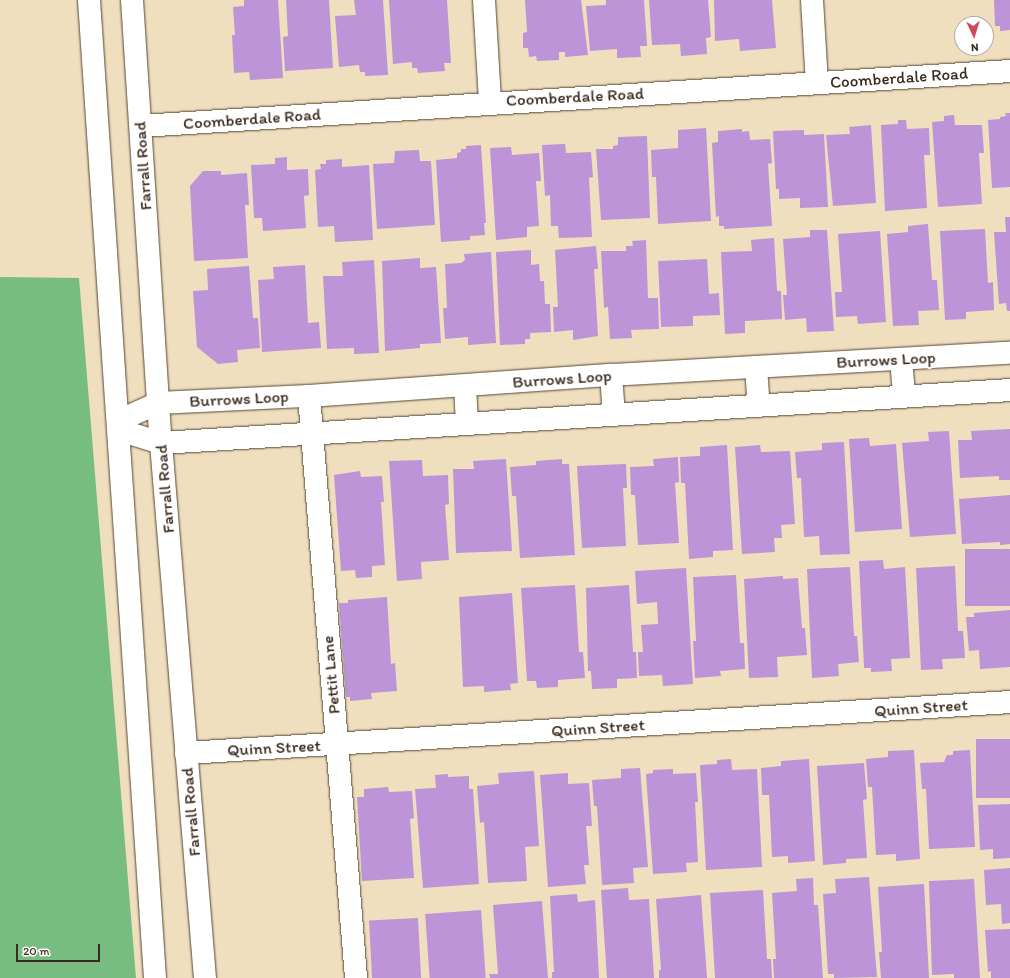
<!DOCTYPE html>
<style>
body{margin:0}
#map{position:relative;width:1010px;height:978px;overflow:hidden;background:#efdfbe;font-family:Itim,sans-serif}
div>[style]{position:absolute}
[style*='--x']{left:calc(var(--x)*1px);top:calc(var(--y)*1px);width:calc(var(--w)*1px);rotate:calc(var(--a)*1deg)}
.forest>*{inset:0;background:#77bc80}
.building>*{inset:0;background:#bc94d7;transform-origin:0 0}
.roads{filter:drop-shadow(0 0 1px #564536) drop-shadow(0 0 1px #564536)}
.minor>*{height:22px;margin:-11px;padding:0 11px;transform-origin:11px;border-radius:11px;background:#fff}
.major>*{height:22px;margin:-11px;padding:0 11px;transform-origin:11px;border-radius:11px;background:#fff}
span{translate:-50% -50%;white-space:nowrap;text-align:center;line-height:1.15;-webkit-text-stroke:4px #fff;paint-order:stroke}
.street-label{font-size:17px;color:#3b2a1e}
.north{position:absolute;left:954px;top:16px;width:40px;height:40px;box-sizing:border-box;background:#fff;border:1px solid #b1aaa5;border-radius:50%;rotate:176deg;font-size:11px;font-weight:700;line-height:16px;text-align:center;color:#3b2a1e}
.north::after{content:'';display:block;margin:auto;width:14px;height:18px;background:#d1495b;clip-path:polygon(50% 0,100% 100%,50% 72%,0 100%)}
.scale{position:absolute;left:16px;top:944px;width:84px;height:18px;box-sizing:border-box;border:2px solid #3b2a1e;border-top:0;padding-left:5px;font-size:12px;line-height:14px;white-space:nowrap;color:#3b2a1e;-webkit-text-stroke:3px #fff;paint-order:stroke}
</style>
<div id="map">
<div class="forest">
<i style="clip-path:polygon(0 277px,79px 278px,136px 978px,0 978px)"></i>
</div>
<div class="building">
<i style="clip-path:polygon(244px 0,278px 0,283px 78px,250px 80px,249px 72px,234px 73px,232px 35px,235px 35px,233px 7px,244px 6px)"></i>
<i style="clip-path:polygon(286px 0,329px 0,333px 68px,285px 71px,283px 37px,288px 36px)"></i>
<i style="clip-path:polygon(354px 0,383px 0,388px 75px,365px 76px,365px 72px,360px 72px,359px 65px,339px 67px,335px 16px,356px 15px)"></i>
<i style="clip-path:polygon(389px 0,447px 0,451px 63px,444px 63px,445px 71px,418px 73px,417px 68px,412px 68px,412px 62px,393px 64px)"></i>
<i style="clip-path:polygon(525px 0,581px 0,588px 55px,565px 57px,565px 52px,559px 52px,559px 60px,537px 61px,536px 56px,529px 57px,528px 48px,523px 48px,523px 33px,527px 32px)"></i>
<i style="clip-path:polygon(606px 0,644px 0,647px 46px,640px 46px,641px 57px,617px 58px,617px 49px,590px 51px,586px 6px,606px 5px)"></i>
<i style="clip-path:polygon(649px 0,708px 0,711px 37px,706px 38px,707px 54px,681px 56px,680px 44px,652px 45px)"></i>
<i style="clip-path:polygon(714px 0,772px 0,776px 48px,740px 51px,739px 39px,715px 41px)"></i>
<i style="clip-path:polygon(994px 0,1010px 0,1010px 30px,1000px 31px,1000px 26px,995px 26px)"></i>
<i style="clip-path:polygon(1005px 113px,1010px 113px,1010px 187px,992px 188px,988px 120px,1000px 119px,1000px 117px,1006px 116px)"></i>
<i style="clip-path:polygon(954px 115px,955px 125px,982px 125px,984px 153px,979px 153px,982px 204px,938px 207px,932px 122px,944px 121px,944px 116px)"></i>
<i style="clip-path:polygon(898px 120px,906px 120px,907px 129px,929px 128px,930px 155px,924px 155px,927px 208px,885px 211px,881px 125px,898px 124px)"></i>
<i style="clip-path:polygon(871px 125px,876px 203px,833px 206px,826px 135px,850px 134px,849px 127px)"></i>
<i style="clip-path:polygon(706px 128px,711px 221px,658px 224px,656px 177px,652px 177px,651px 150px,678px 148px,678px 130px)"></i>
<i style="clip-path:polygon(742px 129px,742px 132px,749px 131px,750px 140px,770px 139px,772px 163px,768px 164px,772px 226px,724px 229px,724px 226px,719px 226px,719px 216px,716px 217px,712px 143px,718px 142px,718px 131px)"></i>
<i style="clip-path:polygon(804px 130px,804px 135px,824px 134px,828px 207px,800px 208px,800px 198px,779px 199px,779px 189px,776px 189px,773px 131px)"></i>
<i style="clip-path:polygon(647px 136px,650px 218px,601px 220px,596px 149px,613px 149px,613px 146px,618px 145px,618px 137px)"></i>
<i style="clip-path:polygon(565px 144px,566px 153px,591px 152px,593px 177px,589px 178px,592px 237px,559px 238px,558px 226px,551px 226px,550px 195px,545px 196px,542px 145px)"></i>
<i style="clip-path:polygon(481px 145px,486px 223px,484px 223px,485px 235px,470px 236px,470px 240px,441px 242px,436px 160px,457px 158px,457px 153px,461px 152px,461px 149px,466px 149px,466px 146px)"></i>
<i style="clip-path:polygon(511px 147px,512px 155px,539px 153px,541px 181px,536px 181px,539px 226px,527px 227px,527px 237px,496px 240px,490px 148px)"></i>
<i style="clip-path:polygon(419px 150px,420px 161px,431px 161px,435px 225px,377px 229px,373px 164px,394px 163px,395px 151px)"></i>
<i style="clip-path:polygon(287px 157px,287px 170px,308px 169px,309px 195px,304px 196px,306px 228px,263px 231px,262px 218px,254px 218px,251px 165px,275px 164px,275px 158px)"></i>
<i style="clip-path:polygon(342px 159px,342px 167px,369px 165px,373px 240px,335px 242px,334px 226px,318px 227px,315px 170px,321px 169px,320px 164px,326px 164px,326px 160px)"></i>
<i style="clip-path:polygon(203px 171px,221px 171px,221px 175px,247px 173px,249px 205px,245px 205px,248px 258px,194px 261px,190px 186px)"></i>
<i style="clip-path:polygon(1005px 217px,1010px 217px,1010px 311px,1007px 311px,1006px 303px,999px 304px,994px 232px,1006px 232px)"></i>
<i style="clip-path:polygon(928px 224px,932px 280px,937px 280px,939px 310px,918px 311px,919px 325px,893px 326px,887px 234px,908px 232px,908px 226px)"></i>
<i style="clip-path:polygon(985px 229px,988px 283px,993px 282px,994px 310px,966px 312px,966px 319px,945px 320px,940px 231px)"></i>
<i style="clip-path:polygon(810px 230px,827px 230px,834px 331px,807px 332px,806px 318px,785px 320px,783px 295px,787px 295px,783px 239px,810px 237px)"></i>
<i style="clip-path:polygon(880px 231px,886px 322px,858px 324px,857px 316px,836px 317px,835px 292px,842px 292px,838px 234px)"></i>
<i style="clip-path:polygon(774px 238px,777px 291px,781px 291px,782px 319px,745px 321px,745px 333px,725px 334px,721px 252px,752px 251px,751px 240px)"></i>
<i style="clip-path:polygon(646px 240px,648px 298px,658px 298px,659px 329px,631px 330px,632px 338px,610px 339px,608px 307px,604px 308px,601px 251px,626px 251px,626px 246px,633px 246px,632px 241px)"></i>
<i style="clip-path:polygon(596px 246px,598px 269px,594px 269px,598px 336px,573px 340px,573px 330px,554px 332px,553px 307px,558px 307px,555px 250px)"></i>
<i style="clip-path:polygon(531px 250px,531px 265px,539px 264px,540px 281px,544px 281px,545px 304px,550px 304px,551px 332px,530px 333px,530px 339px,525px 339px,525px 344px,500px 345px,496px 252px)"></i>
<i style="clip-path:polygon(491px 252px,496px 343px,468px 345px,468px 337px,445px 339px,443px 308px,447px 308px,445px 264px,461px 263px,465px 260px,464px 254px)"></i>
<i style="clip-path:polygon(420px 258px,420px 268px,436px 267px,441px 343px,420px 344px,420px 348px,385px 351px,382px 261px)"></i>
<i style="clip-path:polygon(707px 259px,709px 294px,719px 293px,720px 315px,693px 316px,693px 326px,661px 327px,658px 261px)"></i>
<i style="clip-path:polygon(374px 260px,379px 353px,354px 354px,354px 348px,327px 349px,323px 276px,343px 276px,342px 262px)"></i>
<i style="clip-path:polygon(305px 265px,308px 323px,319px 322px,321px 348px,262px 352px,258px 280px,274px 279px,273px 267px)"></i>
<i style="clip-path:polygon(249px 266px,253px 318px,258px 318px,260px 348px,237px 350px,238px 362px,218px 364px,197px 347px,193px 291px,208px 290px,207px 269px)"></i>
<i style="clip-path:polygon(1010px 429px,1010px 480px,999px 480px,999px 476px,960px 478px,958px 440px,972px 440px,971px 431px)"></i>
<i style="clip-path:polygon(949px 431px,956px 534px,910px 537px,902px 443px,929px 441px,928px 432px)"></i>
<i style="clip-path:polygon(869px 438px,870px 446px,896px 444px,902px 529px,855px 532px,849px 439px)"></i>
<i style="clip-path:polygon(844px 442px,850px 554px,820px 555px,819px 536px,804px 537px,801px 478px,797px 478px,795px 452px,822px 450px,822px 443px)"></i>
<i style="clip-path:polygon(727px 445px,733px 550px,713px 551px,713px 557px,689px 559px,685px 483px,681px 483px,680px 457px,700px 456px,700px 447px)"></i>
<i style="clip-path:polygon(760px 445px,761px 452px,790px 451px,795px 524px,781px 525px,782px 538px,774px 538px,775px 552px,742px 554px,735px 447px)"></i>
<i style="clip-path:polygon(678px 457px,679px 482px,675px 483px,679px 543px,638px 545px,635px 495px,631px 495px,630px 467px,654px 466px,653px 459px)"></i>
<i style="clip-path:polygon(506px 459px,512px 551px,456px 553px,453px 469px,474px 469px,473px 461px)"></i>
<i style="clip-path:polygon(562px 459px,562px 464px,569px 464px,575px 555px,520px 558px,516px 496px,512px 496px,510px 467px,536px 465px,536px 461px)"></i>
<i style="clip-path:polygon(422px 460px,423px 476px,448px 475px,449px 504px,445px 505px,449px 560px,421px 562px,422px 579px,397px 581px,389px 461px)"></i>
<i style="clip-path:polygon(626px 464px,627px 488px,623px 488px,626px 546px,582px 548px,577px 466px)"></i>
<i style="clip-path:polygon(360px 471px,361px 477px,382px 476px,384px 502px,381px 502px,385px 565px,372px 566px,372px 577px,356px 578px,355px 570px,341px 571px,334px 475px)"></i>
<i style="clip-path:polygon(1010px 495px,1010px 544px,1000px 545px,1000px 542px,962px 544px,959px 499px)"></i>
<i style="left:1010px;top:549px;width:57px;height:45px;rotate:90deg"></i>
<i style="clip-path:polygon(883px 560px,884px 569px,905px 567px,910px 658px,891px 659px,892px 671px,871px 672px,871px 668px,864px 668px,859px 561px)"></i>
<i style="clip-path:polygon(955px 566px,958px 631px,963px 631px,965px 658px,942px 659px,943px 669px,921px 670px,916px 568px)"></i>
<i style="clip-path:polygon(850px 567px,854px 636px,857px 636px,859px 662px,838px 664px,839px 676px,812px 678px,807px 569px)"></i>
<i style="clip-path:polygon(686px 568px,693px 684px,663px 686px,662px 675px,639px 676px,638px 652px,643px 652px,641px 625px,658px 624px,657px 602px,637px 604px,635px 571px)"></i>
<i style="clip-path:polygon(736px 575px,740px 643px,744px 643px,745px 669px,720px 671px,721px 676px,695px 678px,693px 641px,696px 641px,693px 577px)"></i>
<i style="clip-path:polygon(783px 576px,783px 579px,798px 578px,802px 628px,805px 628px,807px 655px,777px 657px,778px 677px,749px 678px,744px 579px)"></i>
<i style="clip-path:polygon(575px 585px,579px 652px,583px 652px,585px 678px,558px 680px,558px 687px,537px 688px,536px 681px,527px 681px,521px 588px)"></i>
<i style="clip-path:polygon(629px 585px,633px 652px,636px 652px,637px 678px,617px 679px,617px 688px,592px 689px,591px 671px,588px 671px,586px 588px)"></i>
<i style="clip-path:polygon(512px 593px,518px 683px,510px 684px,511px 690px,484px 692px,484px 686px,463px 687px,459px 597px)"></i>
<i style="clip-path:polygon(387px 597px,391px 664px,395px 663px,397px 691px,371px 693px,372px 699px,350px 701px,350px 697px,346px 697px,339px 603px,348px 603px,348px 600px)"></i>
<i style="clip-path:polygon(1010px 610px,1010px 667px,980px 669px,979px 650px,969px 651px,966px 617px,974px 617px,974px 613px)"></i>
<i style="left:1010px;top:739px;width:59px;height:34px;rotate:90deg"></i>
<i style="clip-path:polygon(914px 750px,920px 859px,896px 861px,896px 854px,876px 855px,872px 787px,868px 787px,866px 759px,888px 757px,888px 751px)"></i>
<i style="clip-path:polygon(970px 750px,975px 847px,929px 849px,926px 789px,922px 789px,920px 763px,944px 762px,947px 755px,953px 755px,953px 751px)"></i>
<i style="clip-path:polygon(731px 759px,732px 770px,757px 769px,762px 867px,706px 870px,700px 765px,717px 764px,717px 760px)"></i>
<i style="clip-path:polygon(809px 759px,815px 861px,788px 863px,788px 856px,772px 857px,769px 795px,762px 795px,761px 768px,781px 766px,781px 761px)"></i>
<i style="clip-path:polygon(864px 763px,867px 799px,863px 800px,867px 858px,846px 859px,846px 863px,823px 865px,817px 766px)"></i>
<i style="clip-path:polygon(640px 768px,648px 867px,633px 868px,634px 883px,602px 885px,597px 806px,594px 806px,592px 780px,621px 778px,621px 769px)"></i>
<i style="clip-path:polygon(673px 769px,673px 774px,696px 773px,698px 802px,695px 802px,698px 862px,686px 863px,687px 872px,653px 874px,646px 774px,653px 773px,653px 770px)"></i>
<i style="clip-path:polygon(534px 771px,539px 846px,525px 847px,527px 881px,488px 883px,484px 822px,480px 823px,477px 786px,499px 784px,498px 773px)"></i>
<i style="clip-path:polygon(568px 773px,568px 784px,589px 783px,592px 826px,586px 826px,589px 865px,584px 865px,586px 884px,548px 887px,540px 775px)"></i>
<i style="clip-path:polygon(448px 774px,448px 777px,469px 776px,469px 789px,473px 789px,479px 884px,423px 888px,415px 789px,436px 788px,435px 775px)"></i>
<i style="clip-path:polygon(388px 787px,389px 792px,412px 791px,414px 818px,410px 819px,414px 878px,362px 881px,357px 797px,364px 797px,364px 789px)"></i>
<i style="clip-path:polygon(1010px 804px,1010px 858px,993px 859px,993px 849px,980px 850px,978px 805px)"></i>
<i style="clip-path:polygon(1010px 868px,1010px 923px,1002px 924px,1001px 904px,986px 905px,984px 870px)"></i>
<i style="clip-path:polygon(869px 877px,877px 977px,834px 978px,834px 974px,828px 974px,823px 894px,836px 893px,835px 879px)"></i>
<i style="clip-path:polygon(813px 878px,814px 905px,818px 905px,823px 978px,774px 978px,773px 959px,776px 959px,772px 893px,797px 891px,796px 879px)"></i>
<i style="clip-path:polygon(974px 879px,980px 978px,954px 978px,954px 974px,932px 975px,929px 881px)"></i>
<i style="clip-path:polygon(924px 884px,929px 978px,881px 978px,879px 952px,882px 952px,878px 887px)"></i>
<i style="clip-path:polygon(628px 888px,629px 900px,649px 899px,654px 978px,607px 978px,601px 890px)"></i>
<i style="clip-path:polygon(763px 890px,767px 959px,771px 959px,772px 978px,715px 978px,710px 893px)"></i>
<i style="clip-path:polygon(577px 894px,578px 902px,595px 900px,599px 978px,552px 978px,552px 972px,554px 972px,550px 896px)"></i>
<i style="clip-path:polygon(701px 895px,707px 978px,659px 978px,659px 970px,661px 970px,656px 899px)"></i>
<i style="clip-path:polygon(542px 901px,548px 978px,490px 978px,489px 974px,498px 974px,493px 905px)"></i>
<i style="left:481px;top:910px;width:68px;height:56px;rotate:86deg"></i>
<i style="left:418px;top:918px;width:60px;height:49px;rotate:87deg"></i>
<i style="clip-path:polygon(1010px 929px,1010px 978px,991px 978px,991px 971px,988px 972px,985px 930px)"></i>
</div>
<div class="roads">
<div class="minor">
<i style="--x:484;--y:0;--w:102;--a:86.6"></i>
<i style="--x:812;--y:0;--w:83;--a:86.6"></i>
<i style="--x:141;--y:126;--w:871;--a:-3.62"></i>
<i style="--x:901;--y:359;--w:37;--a:85"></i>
<i style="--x:756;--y:367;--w:39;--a:86"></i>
<i style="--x:611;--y:375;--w:40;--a:85.7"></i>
<i style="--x:465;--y:386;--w:37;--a:87"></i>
<i style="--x:309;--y:396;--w:584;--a:85.38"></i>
<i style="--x:118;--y:421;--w:44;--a:-24.2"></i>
<i style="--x:158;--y:403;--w:151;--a:-2.7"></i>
<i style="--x:309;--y:396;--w:303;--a:-4"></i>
<i style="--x:611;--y:375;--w:400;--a:-3.2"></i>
<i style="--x:119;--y:430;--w:44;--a:17.2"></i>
<i style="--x:161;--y:443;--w:851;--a:-3.57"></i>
<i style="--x:186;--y:753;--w:826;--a:-3.54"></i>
</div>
<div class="major">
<i style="--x:89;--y:0;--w:980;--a:86.14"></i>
<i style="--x:132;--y:0;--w:444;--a:86.3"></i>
<i style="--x:161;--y:443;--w:537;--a:85.3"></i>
</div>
</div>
<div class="street-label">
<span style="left:899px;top:78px;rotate:-4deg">Coomberdale Road</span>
<span style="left:575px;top:97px;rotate:-3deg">Coomberdale Road</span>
<span style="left:252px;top:119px;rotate:-4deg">Coomberdale Road</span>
<span style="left:143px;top:166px;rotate:-94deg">Farrall Road</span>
<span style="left:886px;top:360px;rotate:-3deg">Burrows Loop</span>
<span style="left:562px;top:379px;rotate:-4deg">Burrows Loop</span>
<span style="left:239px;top:399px;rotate:-3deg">Burrows Loop</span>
<span style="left:165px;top:489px;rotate:-95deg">Farrall Road</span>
<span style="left:331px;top:675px;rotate:-95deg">Pettit Lane</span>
<span style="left:921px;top:708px;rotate:-4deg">Quinn Street</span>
<span style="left:598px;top:728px;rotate:-4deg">Quinn Street</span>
<span style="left:274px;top:748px;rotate:-3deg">Quinn Street</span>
<span style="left:191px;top:812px;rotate:-95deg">Farrall Road</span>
</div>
<div class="north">N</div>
<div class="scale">20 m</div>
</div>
